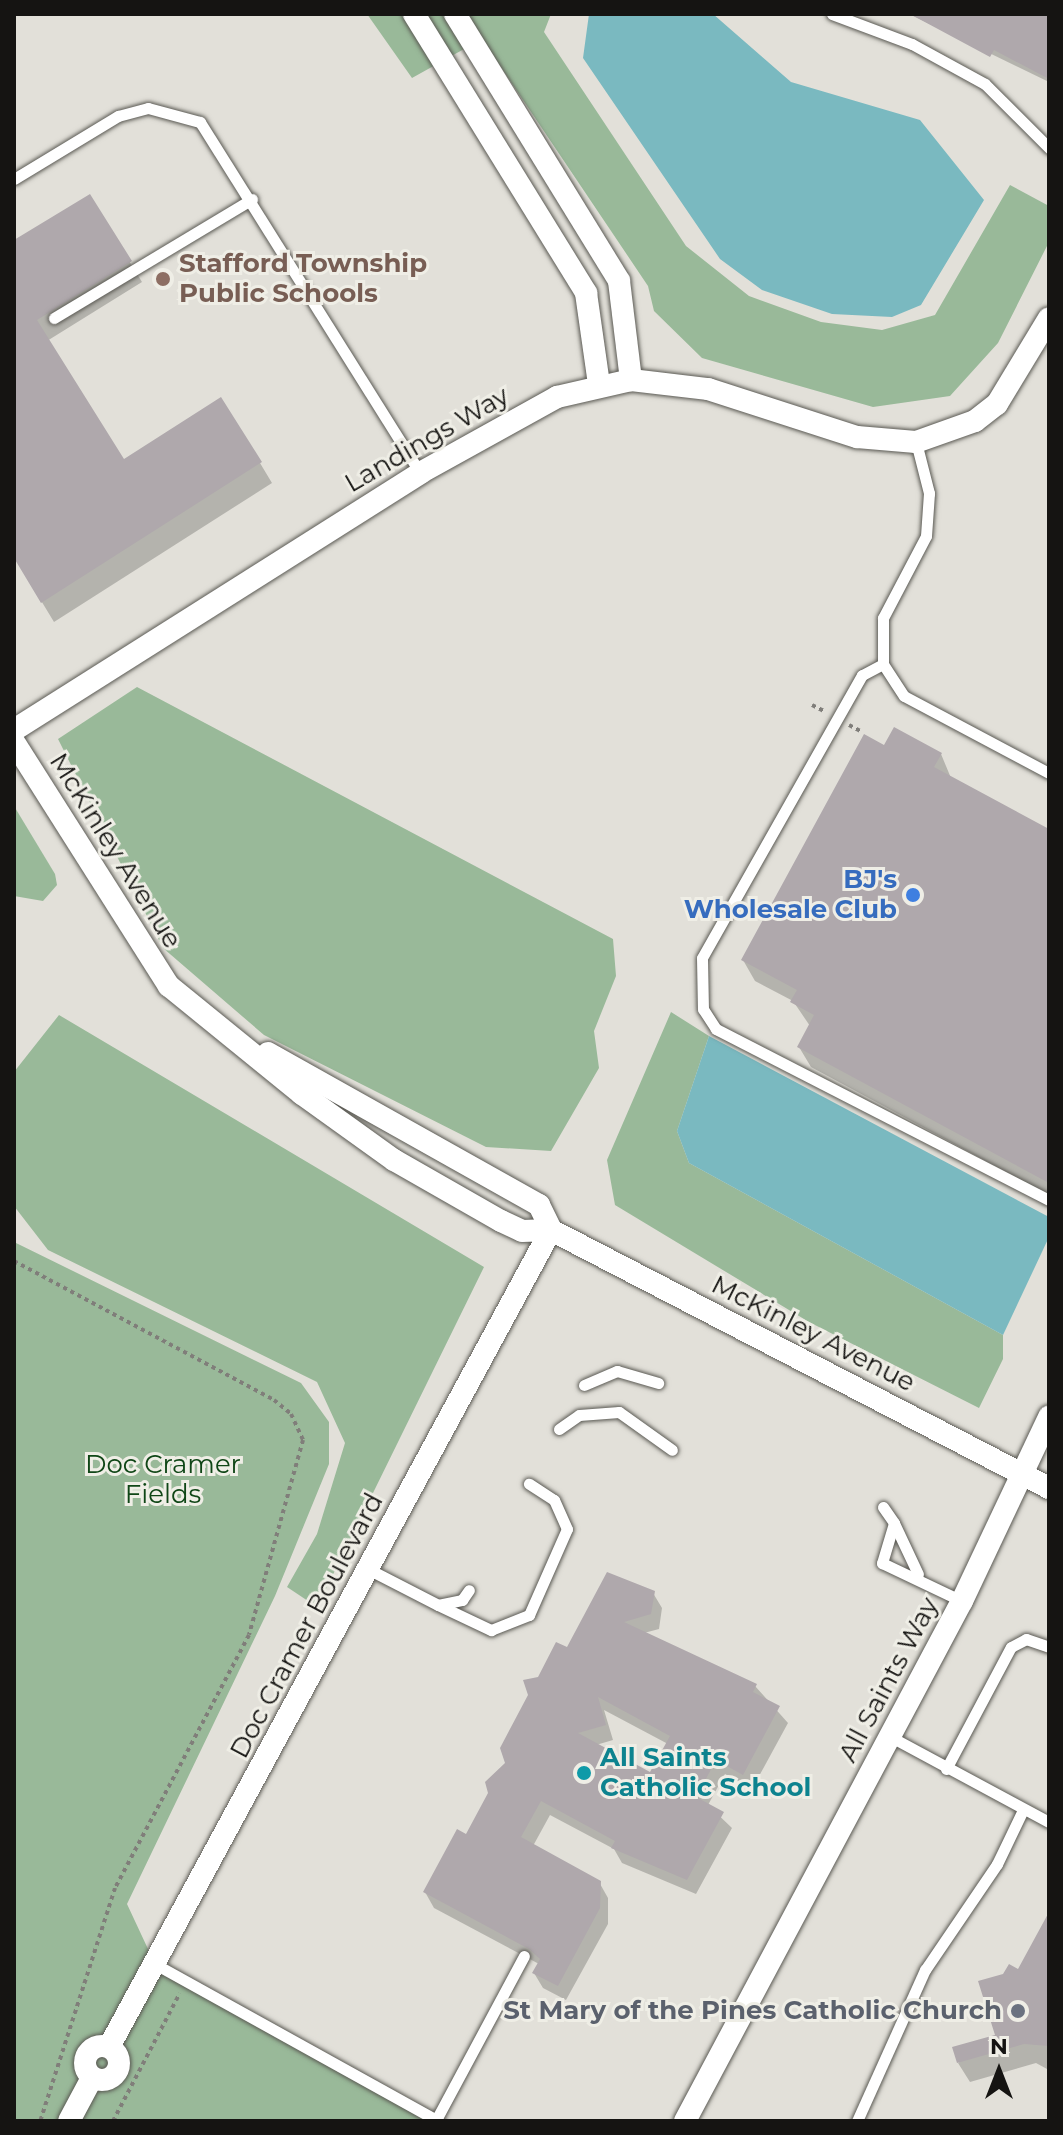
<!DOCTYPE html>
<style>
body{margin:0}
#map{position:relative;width:1063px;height:2135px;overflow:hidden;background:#e2e0d9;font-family:Montserrat,sans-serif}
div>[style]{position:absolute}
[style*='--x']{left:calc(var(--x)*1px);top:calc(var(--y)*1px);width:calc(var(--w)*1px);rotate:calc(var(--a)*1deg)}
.green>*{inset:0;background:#99b999}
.water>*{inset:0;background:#7ab9c0}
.shadow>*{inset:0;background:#0003}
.building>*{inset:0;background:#afa8ac}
.path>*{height:4px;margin-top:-2px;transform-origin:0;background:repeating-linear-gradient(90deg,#807e7a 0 4px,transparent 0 8px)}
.roads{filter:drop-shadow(0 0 2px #5a5953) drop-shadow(0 0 2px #5a5953)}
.lane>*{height:11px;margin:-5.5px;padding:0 5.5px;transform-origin:5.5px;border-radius:5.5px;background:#fff}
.street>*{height:22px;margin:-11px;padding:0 11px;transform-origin:11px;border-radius:11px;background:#fff}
.street>.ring{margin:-11px;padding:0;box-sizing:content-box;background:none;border:22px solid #fff;border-radius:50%}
.dots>*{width:22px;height:22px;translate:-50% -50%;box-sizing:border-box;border:4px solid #efeee6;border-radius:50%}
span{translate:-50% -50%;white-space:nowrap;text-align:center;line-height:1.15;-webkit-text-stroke:6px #efeee6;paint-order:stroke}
.education-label{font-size:26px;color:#785e54;font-weight:700}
.left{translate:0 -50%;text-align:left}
.street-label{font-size:26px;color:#151412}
.shop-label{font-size:26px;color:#366cbe;font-weight:700}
.right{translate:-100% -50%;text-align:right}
.park-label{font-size:26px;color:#0f4616}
.culture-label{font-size:26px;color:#0d838f;font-weight:700}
.worship-label{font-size:26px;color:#5b616d;font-weight:700}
.frame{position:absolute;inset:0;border:16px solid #151412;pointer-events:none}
.north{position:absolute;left:959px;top:2031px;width:80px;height:80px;-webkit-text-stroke:6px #efeee6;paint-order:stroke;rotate:0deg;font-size:22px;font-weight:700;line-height:32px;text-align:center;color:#151412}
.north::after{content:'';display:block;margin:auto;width:28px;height:36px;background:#151412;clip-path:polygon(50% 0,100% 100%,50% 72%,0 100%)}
</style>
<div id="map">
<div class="green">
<i style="clip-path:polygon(367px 14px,551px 14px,544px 32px,686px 246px,749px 296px,821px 322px,882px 330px,935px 315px,1010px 185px,1049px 206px,1049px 242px,998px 343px,950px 396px,873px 407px,702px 358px,654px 311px,648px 286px,482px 39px,412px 78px)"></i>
<i style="clip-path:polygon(137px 687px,613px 939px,616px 976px,594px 1031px,599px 1068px,551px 1151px,486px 1147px,264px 1035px,163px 948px,58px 739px)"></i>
<i style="clip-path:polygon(14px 806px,55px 874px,57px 885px,43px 901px,14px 896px)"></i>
<i style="clip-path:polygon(671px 1012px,709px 1036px,677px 1131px,689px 1163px,1003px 1335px,1003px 1359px,979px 1408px,809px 1322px,615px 1205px,607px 1160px)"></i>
<i style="clip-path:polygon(59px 1015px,484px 1267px,317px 1607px,287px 1587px,317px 1534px,345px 1443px,317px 1382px,48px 1250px,14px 1206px,14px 1072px)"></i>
<i style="clip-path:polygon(14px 1242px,301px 1383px,329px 1422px,329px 1464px,275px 1596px,127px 1904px,155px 1964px,438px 2121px,14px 2121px)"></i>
</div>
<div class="water">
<i style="clip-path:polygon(589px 14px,713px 14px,791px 82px,920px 120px,984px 200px,921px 305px,892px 317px,832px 314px,762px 290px,720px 259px,583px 58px)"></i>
<i style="clip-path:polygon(709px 1036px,1049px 1217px,1049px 1237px,1003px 1335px,689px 1163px,677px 1131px)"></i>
</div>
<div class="shadow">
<i style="clip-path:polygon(909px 14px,1049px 14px,1049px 82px)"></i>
<i style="clip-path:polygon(90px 197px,142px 282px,47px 341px,123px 461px,260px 463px,272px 483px,54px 622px,14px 556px,14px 243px)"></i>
<i style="clip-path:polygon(885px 748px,941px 754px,951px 778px,1049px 831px,1049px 1195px,811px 1067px,799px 1047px,810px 1026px,793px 1001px,755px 981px,743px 960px)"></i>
<i style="clip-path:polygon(evenodd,608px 1574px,653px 1593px,662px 1608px,659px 1629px,644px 1633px,755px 1686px,788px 1723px,752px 1789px,725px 1774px,708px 1805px,732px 1828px,696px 1894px,622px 1863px,614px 1849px,550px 1815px,533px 1846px,599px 1882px,608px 1898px,608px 1924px,566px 2000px,543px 1988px,534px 1973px,539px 1964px,434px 1908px,425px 1892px,467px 1837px,507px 1763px,539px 1678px,567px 1650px,608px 1574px,604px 1710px,668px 1744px,651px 1774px,596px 1745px,613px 1740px,604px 1710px)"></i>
<i style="clip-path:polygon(1049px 1929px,1047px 2069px,1036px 2063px,970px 2082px,958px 2063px,997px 2037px,1019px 1972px)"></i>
</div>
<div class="building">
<i style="clip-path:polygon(910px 14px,1049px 14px,1049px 79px,994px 50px,990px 57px)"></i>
<i style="clip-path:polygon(90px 194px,132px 261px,37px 320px,124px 459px,221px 397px,262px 462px,41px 603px,14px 558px,14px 240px)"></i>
<i style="clip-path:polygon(894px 727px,942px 753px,934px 767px,1049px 829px,1049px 1183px,797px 1047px,814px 1015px,790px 1002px,797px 990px,741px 960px,864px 734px,884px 745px)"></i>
<i style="clip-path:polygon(evenodd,607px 1572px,655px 1591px,651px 1614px,624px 1622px,757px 1684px,753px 1692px,780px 1706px,743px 1775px,716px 1760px,700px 1790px,698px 1798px,724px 1812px,687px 1880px,611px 1848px,615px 1841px,541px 1801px,521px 1837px,601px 1881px,600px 1908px,558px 1986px,532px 1973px,540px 1959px,529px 1949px,423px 1892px,457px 1829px,466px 1834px,488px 1793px,485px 1782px,505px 1763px,500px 1748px,528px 1695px,523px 1680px,538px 1677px,556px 1642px,567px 1647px,607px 1572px,598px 1697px,670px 1736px,650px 1772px,578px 1733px,606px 1725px,598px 1697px)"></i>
<i style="clip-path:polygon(1049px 1912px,1049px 2046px,1024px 2044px,957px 2063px,952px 2047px,995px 2035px,978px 1981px,1003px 1974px,1009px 1964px,1018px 1969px)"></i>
</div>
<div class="path">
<i style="--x:812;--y:705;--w:13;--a:27"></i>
<i style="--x:849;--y:725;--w:15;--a:28"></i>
<i style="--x:14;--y:1261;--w:295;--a:28.1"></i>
<i style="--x:274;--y:1400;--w:22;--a:39"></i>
<i style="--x:291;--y:1414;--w:29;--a:65"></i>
<i style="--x:303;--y:1440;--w:202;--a:105.5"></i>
<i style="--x:249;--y:1635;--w:286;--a:117.9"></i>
<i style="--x:115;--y:1888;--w:245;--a:107.8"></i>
<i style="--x:113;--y:2121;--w:144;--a:-62.4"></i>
</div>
<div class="roads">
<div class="lane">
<i style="--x:832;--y:14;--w:85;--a:20.6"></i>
<i style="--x:912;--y:44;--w:83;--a:28.7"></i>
<i style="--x:985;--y:84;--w:91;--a:45"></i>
<i style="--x:14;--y:179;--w:122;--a:-31.2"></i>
<i style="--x:118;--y:116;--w:31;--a:-15"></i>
<i style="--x:148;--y:108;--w:54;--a:15.1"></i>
<i style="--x:200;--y:122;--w:414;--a:57.9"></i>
<i style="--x:54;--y:318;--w:231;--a:-31"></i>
<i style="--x:916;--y:442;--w:53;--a:75.7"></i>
<i style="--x:929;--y:493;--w:43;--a:94"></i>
<i style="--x:926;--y:536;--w:93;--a:117.7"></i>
<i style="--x:883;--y:618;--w:46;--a:90"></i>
<i style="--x:883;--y:664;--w:38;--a:57"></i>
<i style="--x:904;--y:696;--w:164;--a:28"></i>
<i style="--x:883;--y:664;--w:24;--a:152"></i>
<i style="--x:862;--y:675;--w:325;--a:119.5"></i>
<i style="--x:702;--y:958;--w:51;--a:88.9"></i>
<i style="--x:703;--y:1009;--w:24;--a:57"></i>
<i style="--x:716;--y:1029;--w:374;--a:27.2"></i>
<i style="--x:584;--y:1385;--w:36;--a:-23"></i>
<i style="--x:617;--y:1371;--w:43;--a:16.3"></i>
<i style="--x:559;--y:1429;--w:24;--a:-35"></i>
<i style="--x:579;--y:1415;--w:40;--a:-4.3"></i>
<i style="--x:619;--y:1412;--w:65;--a:35.6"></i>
<i style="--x:883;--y:1507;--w:19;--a:55"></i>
<i style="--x:370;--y:1570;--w:76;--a:27.2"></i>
<i style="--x:438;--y:1605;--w:25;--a:-12"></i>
<i style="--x:462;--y:1600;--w:12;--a:-55"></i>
<i style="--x:918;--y:1574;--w:56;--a:-115.2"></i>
<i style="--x:894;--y:1523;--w:42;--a:106.7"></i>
<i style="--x:882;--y:1563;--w:89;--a:25.4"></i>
<i style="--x:438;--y:1605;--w:59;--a:25.3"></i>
<i style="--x:491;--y:1630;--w:41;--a:-21.5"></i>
<i style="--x:529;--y:1615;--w:94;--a:-66.2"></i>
<i style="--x:567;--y:1529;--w:32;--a:-114"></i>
<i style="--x:554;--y:1500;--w:30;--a:-147"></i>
<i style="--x:891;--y:1737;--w:179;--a:28.3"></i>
<i style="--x:946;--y:1769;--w:138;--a:-62"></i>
<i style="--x:1011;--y:1647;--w:17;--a:-28"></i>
<i style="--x:1026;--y:1639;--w:24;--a:19"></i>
<i style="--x:155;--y:1964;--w:324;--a:29"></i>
<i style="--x:436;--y:2120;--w:186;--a:-61.8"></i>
<i style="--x:857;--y:2121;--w:166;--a:-65.8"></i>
<i style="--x:925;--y:1970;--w:128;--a:-55.8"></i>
<i style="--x:997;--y:1864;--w:58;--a:-64.3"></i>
</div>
<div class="street">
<i style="--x:414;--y:14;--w:328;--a:58.3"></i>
<i style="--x:586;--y:293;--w:92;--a:81.9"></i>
<i style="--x:455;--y:14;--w:313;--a:58.4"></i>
<i style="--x:619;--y:281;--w:100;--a:83.1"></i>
<i style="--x:14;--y:730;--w:481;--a:-32.3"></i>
<i style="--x:420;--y:473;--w:157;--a:-29"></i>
<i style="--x:557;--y:397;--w:76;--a:-12.9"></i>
<i style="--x:631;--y:380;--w:78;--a:6.7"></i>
<i style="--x:708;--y:389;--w:157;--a:17.9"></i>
<i style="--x:857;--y:437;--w:59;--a:4.8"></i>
<i style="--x:916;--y:442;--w:63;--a:-19.6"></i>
<i style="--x:975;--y:421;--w:28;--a:-38"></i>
<i style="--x:997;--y:404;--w:100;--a:-58.8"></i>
<i style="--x:14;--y:742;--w:289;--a:57.6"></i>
<i style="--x:169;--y:986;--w:171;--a:39.1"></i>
<i style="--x:302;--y:1094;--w:113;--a:35.7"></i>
<i style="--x:394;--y:1160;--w:123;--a:29.7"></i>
<i style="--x:501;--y:1221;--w:23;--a:25"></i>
<i style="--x:522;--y:1231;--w:29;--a:-2"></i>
<i style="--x:551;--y:1230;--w:561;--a:27.39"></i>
<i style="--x:268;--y:1053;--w:311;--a:29.3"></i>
<i style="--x:539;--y:1205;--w:28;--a:64"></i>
<i class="ring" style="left:85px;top:2046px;width:12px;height:12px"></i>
<i style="--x:109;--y:2047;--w:929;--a:-61.59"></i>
<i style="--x:69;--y:2121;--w:49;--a:-61.9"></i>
<i style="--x:685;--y:2121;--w:589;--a:-61.96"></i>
<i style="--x:962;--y:1601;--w:204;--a:-64.7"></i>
</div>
</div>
<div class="dots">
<i style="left:163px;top:279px;background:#8d6e63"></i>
<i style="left:913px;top:895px;background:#3f7fe0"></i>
<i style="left:584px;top:1773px;background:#0f9aa8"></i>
<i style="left:1018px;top:2011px;background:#6b7280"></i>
</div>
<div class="education-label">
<span class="left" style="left:179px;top:279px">Stafford Township<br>Public Schools</span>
</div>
<div class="street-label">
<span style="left:427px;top:440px;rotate:-30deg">Landings Way</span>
<span style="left:115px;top:851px;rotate:58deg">McKinley Avenue</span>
<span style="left:813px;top:1334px;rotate:27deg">McKinley Avenue</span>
<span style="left:307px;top:1626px;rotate:-62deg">Doc Cramer Boulevard</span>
<span style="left:889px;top:1680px;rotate:-62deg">All Saints Way</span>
</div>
<div class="shop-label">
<span class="right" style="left:897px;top:895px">BJ's<br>Wholesale Club</span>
</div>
<div class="park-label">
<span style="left:163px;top:1480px">Doc Cramer<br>Fields</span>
</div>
<div class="culture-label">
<span class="left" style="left:600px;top:1773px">All Saints<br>Catholic School</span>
</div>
<div class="worship-label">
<span class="right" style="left:1002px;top:2011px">St Mary of the Pines Catholic Church</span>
</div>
<div class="frame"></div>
<div class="north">N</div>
</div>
